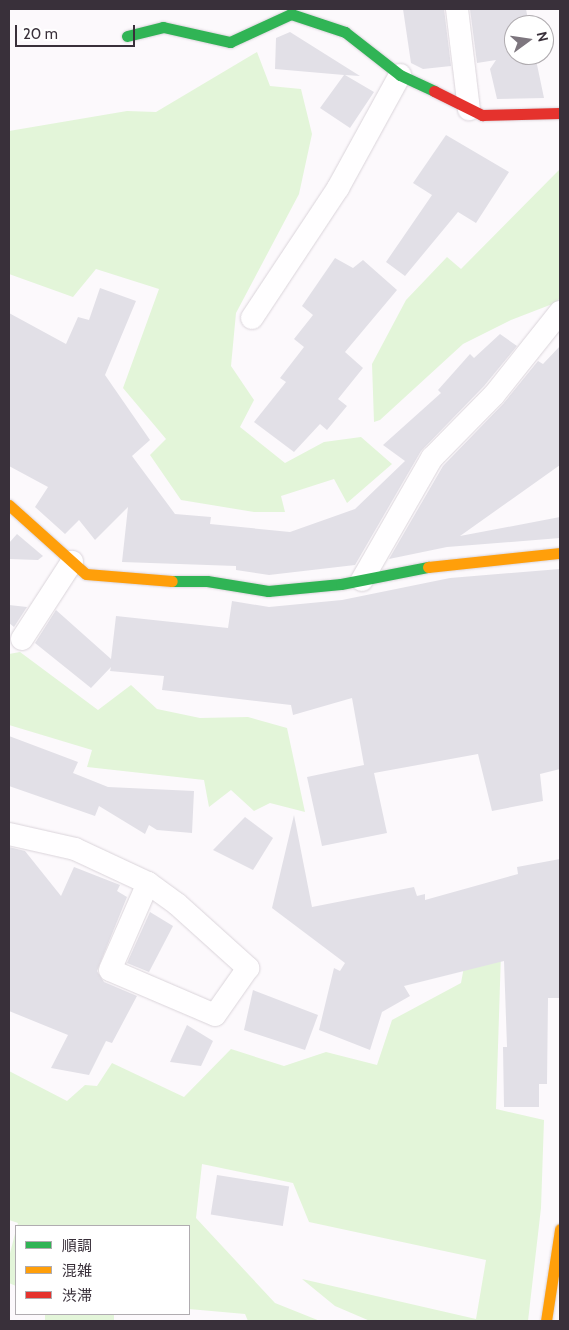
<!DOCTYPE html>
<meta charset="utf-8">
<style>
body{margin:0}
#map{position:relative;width:569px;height:1330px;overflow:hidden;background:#fcf9fc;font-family:Cabin,"Noto Sans JP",sans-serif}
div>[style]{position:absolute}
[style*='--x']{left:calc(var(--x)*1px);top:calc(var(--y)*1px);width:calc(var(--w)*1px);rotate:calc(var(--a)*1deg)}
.green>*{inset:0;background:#e3f5d9;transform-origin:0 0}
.building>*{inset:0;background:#e2e0e7;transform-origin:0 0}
.roads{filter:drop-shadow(0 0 1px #dad4da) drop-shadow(0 0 1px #dad4da)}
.lane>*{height:22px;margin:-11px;padding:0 11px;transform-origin:11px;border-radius:11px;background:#fffeff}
.fast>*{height:11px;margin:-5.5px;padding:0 5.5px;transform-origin:5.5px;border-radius:5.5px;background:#30b455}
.slow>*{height:11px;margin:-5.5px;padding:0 5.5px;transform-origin:5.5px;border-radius:5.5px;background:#ff9f0a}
.jam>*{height:11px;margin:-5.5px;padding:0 5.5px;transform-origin:5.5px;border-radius:5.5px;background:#e5322d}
span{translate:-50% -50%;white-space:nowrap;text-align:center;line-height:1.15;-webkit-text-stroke:5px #fff;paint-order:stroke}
.frame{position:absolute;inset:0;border:10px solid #39303a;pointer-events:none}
.legend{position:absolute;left:15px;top:1225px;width:175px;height:90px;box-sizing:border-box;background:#fff;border:1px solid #b0acb0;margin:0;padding:6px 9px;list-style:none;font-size:15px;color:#39303a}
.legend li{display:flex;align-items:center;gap:10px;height:25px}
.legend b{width:25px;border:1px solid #b0acb0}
.north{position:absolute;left:504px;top:15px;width:50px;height:50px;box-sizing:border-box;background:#fff;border:1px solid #b0acb0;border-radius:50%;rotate:76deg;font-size:14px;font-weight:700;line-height:20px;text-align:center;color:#39303a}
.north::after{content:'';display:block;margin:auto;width:18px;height:22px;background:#7d767e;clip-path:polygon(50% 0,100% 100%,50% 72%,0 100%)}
.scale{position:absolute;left:15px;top:25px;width:120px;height:22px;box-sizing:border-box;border:2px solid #39303a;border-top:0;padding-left:6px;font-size:15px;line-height:18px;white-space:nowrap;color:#39303a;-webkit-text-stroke:4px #fff;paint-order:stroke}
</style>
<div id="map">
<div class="green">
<i style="clip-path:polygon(257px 52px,270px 86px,301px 89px,312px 134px,299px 194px,236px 313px,231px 366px,254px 400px,240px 427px,285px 463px,324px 442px,361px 437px,392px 464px,347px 503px,334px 479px,281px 496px,285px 512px,254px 512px,181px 500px,150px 455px,166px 439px,123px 388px,159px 289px,96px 269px,73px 297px,9px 274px,9px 131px,127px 111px,156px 112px)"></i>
<i style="clip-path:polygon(560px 132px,560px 298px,555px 303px,511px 320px,463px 344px,380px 420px,374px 422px,372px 364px,406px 300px,447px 257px,461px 269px,560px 169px)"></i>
<i style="clip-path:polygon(20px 652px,98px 710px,131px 685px,157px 709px,200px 718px,248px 717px,287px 728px,305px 812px,270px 803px,254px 811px,231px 790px,209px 807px,204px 780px,87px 767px,92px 750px,9px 725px,9px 654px)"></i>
<i style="clip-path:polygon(501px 953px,496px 1109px,544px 1120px,541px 1208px,528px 1321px,370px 1321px,335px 1306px,302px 1279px,476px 1319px,486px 1260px,309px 1222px,293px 1183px,202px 1164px,196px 1218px,275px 1303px,320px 1321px,248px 1321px,245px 1314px,189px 1309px,189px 1226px,17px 1226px,18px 1223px,9px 1220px,9px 1071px,67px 1101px,85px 1085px,97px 1086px,112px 1063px,184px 1097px,231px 1049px,284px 1066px,326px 1052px,377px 1065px,392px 1020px,461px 983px,465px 961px)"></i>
<i style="clip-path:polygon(16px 1230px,16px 1286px,9px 1283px,9px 1257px)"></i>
<i style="left:45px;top:1314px;width:69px;height:8px"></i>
</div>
<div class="building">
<i style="clip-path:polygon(403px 9px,444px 9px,451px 66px,423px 69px,411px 63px)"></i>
<i style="clip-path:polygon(470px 9px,526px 9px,529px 25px,514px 25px,514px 55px,535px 55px,544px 98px,497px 99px,490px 69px,496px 60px,477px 63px)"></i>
<i style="clip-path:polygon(290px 32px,360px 76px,345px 75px,374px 92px,350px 128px,320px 108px,344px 75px,275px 69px,276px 38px)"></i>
<i style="clip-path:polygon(446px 135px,509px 172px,476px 223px,458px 212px,405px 276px,386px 262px,432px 195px,413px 183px)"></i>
<i style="clip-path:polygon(335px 258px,353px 268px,363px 260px,397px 290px,345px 352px,363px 368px,338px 399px,347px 406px,327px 430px,320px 424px,294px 452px,254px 422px,286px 382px,280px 378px,304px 347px,294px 339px,313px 315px,302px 306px)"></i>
<i style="clip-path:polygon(100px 288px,136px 301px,105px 375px,150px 440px,132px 456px,175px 514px,211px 517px,210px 524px,290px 532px,355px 509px,405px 461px,383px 445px,441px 393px,438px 390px,470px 354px,474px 358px,500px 334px,517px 346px,484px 386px,421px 451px,355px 565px,269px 575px,236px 570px,236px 566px,122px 562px,128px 507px,95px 540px,79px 520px,65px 534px,35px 507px,48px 487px,9px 466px,9px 313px,66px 344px,78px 317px,89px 320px)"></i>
<i style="clip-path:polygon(560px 346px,560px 465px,460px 536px,560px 517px,560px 538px,447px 547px,389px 559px,443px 466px,503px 404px,538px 361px,543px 364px)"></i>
<i style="clip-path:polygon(17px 534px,43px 556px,38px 560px,9px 559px,9px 543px)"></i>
<i style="clip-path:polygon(560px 569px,560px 769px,540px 774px,543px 801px,492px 811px,478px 754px,374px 773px,387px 833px,322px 846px,307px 777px,364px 765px,352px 698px,293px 715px,291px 705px,162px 690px,164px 676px,110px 671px,111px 667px,91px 688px,35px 643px,56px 610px,111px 659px,116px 616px,228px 628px,232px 601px,269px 607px,342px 600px,450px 578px)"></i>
<i style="clip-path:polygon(9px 605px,27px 607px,14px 627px,9px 623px)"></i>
<i style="clip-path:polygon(9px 736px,78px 762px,73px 773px,108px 787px,194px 791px,192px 833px,157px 830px,149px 825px,145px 834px,99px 806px,95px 816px,9px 786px)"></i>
<i style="clip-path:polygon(294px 815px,312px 907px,414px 887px,417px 896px,425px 894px,425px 900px,518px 874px,517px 867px,560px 859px,560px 998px,548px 998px,547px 1084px,539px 1084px,539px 1107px,504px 1107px,503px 1047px,507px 1047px,504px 961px,404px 986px,410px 996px,382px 1012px,370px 1050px,319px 1030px,334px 968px,340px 971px,345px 963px,272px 908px)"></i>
<i style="clip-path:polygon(245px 817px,273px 838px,253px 870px,213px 850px)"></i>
<i style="clip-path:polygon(9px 847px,25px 851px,61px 896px,74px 867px,120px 885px,117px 891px,127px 897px,97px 971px,104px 982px,137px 996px,112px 1043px,106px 1041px,89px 1075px,51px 1068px,68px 1035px,9px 1011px)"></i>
<i style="clip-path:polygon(150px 912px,173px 926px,149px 972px,127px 963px)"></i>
<i style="clip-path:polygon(253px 990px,318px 1015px,305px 1050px,244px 1030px)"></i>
<i style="clip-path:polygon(187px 1025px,213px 1041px,201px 1066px,170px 1062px)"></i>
<i style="left:217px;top:1175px;width:73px;height:40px;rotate:9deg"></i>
</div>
<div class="roads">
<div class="lane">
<i style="--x:457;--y:9;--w:101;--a:83.2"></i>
<i style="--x:252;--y:318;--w:156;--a:-56.5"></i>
<i style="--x:338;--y:188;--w:129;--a:-61.2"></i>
<i style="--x:362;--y:580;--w:141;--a:-60.2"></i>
<i style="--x:432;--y:458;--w:88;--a:-45.5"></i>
<i style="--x:494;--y:395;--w:106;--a:-51.5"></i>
<i style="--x:22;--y:639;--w:92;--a:-57"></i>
<i style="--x:9;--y:834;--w:68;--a:12.8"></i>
<i style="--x:75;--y:849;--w:81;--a:25"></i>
<i style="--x:148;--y:883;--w:36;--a:36"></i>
<i style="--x:177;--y:904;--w:96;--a:42"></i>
<i style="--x:248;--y:968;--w:57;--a:125.1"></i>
<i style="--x:215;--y:1015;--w:114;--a:-156.8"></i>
<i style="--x:110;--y:970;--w:95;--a:-66.4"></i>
</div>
<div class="fast">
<i style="--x:127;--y:36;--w:37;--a:-14"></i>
<i style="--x:163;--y:27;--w:69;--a:12.6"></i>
<i style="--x:230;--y:42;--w:67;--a:-24.7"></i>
<i style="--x:291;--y:14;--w:57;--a:18.4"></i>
<i style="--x:345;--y:32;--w:70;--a:38"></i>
<i style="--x:400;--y:75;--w:38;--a:25"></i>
<i style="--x:172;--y:581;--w:35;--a:0"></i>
<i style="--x:207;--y:581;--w:62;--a:9.3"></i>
<i style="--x:268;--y:591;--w:73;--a:-5.5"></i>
<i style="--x:341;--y:584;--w:89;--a:-11.1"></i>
</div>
<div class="slow">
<i style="--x:9;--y:505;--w:103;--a:41.9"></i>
<i style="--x:86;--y:574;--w:86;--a:4.7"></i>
<i style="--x:428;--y:567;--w:133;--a:-6.1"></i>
<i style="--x:546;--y:1321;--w:93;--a:-81.3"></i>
</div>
<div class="jam">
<i style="--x:434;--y:91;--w:54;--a:26.6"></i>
<i style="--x:482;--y:115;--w:78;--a:-1.5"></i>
</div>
</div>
<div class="frame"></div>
<ul class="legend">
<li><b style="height:6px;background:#30b455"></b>順調</li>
<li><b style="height:6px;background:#ff9f0a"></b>混雑</li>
<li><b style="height:6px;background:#e5322d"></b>渋滞</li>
</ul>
<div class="north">N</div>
<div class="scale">20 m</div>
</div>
